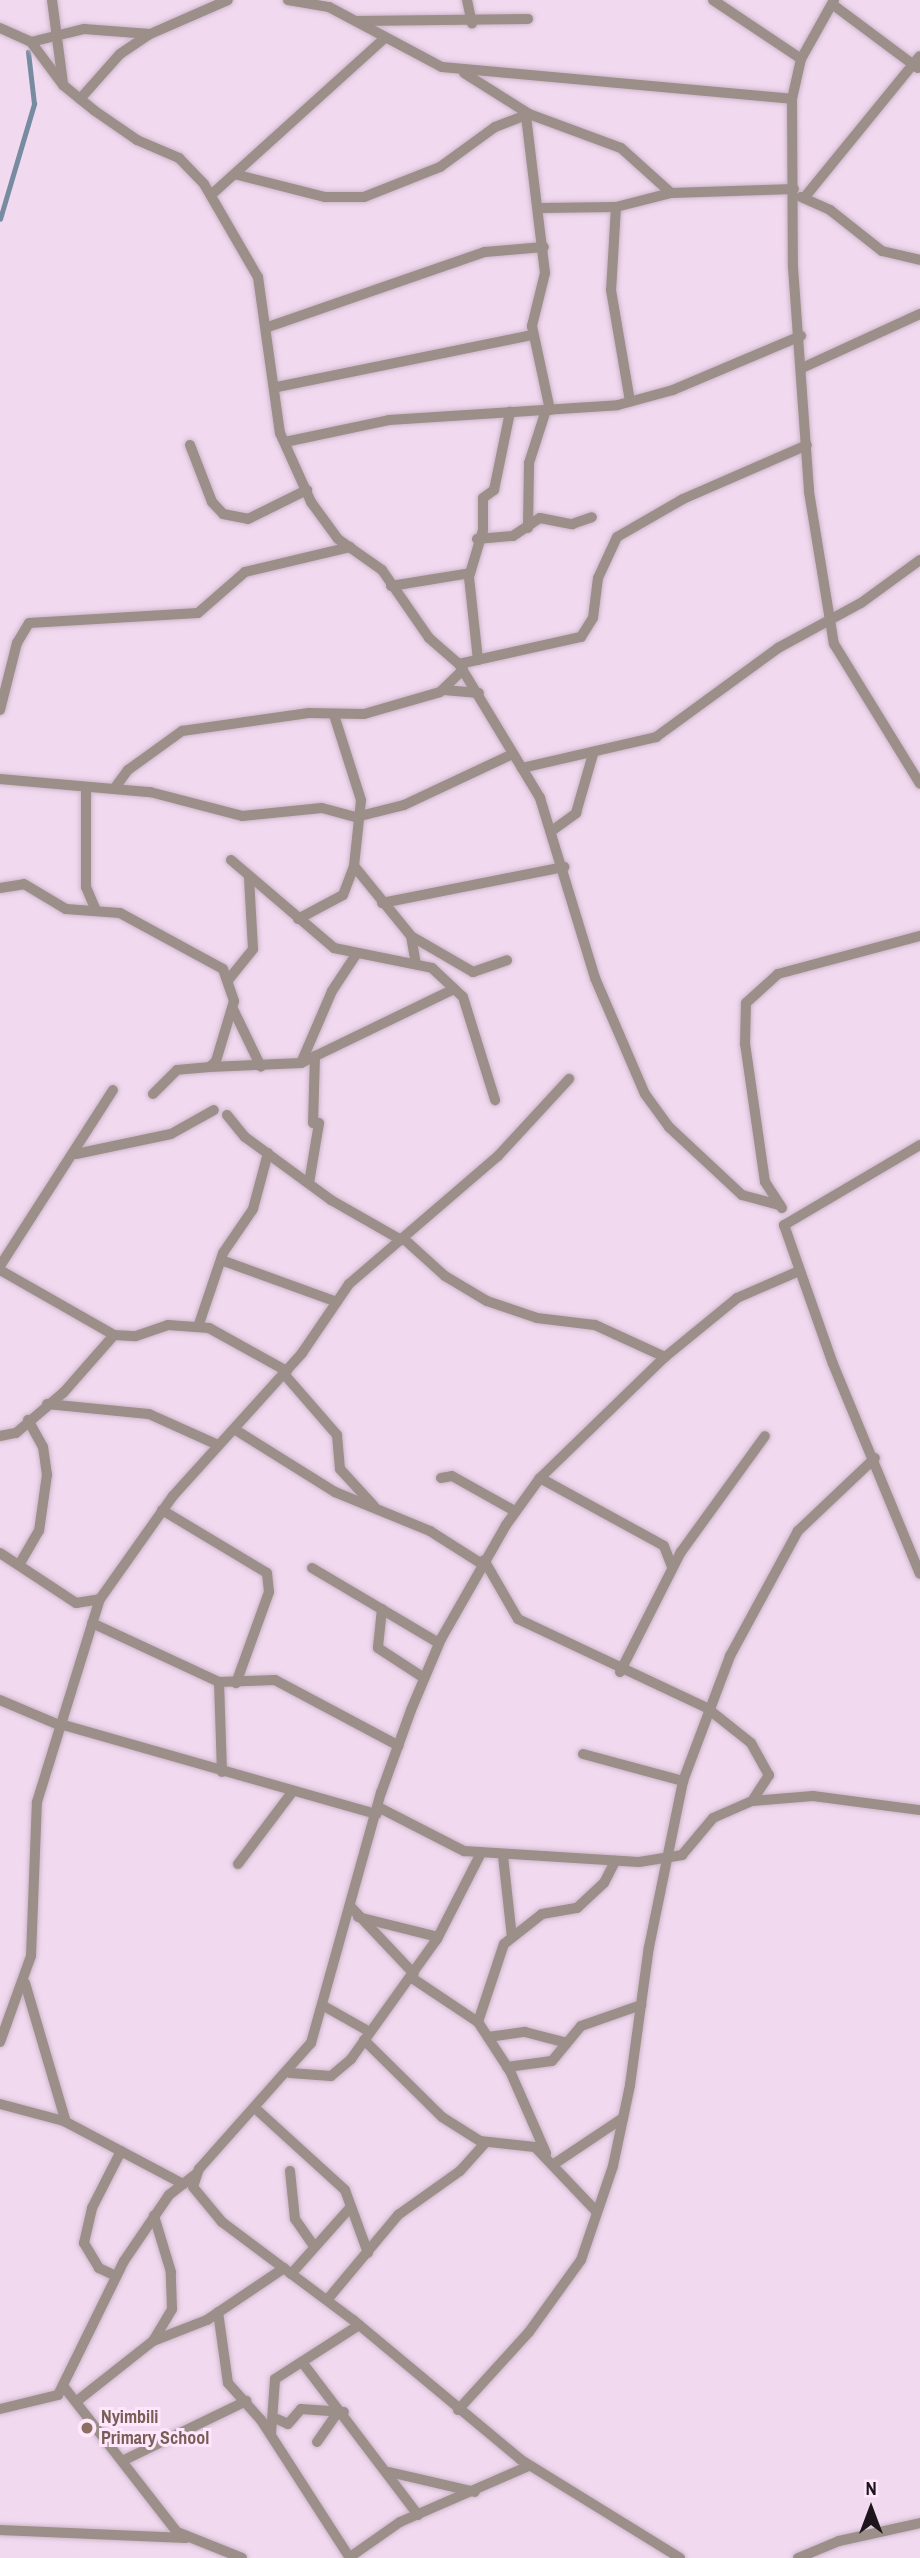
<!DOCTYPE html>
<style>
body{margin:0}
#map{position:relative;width:920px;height:2558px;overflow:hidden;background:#f1d9ef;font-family:"Archivo Narrow",sans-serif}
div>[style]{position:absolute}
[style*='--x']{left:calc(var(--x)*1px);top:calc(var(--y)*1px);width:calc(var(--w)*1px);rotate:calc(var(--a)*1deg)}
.stream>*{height:4.5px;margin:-2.25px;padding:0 2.25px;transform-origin:2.25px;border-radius:2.25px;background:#778ba1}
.roads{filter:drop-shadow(0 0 2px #cbb6c9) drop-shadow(0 0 2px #cbb6c9)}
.street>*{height:10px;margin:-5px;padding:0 5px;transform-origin:5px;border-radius:5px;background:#9c8e89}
.dots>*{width:19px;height:19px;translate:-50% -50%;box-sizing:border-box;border:4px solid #fee6fc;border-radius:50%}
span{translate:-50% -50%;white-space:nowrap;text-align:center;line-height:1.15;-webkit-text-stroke:6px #fee6fc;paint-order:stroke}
.education-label{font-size:18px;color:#785e54;font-weight:700}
.left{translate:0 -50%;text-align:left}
.north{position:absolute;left:836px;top:2474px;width:70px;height:70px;-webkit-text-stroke:5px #fee6fc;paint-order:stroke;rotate:0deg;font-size:19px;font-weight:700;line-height:28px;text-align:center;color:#1d151c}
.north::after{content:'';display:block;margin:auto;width:24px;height:32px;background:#1d151c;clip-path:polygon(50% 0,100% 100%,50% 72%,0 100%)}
</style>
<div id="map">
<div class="stream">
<i style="--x:0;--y:219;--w:120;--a:-73.5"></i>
<i style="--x:34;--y:104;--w:52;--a:-96.6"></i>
</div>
<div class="roads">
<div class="street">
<i style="--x:52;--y:0;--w:85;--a:82.5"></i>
<i style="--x:288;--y:0;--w:42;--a:9.7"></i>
<i style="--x:329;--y:7;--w:128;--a:28"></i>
<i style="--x:442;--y:67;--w:351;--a:5.2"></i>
<i style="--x:467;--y:0;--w:24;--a:78"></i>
<i style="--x:713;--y:0;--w:106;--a:33.8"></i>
<i style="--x:834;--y:0;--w:68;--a:119.2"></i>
<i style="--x:801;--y:59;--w:41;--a:102.7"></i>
<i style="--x:792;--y:99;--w:168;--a:89.7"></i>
<i style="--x:793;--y:267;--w:226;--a:85.9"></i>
<i style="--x:809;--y:492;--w:154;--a:80.7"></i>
<i style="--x:834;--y:644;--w:164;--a:58.4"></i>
<i style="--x:832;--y:4;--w:107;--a:36.7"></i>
<i style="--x:356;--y:21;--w:172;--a:-0.7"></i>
<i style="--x:0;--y:28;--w:34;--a:24"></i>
<i style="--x:31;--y:42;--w:54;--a:53.3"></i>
<i style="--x:63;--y:85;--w:41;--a:39.1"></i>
<i style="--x:95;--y:111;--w:51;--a:34.6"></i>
<i style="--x:137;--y:140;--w:46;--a:23.2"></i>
<i style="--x:179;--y:158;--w:36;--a:46"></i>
<i style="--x:204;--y:184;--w:108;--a:59.9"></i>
<i style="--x:258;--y:277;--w:158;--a:82"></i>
<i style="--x:280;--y:433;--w:76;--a:65.8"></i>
<i style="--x:311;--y:502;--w:46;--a:53.9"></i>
<i style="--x:338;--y:539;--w:54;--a:35.2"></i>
<i style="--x:382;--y:570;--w:83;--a:55.3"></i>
<i style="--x:429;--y:638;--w:40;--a:41"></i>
<i style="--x:459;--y:664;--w:157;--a:58.8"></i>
<i style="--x:540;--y:798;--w:188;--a:73"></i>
<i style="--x:595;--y:978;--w:126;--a:66.7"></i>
<i style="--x:645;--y:1094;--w:41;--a:54"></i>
<i style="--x:669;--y:1127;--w:100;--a:43"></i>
<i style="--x:742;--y:1195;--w:39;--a:15"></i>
<i style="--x:31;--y:42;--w:55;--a:-13.8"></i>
<i style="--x:84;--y:29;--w:66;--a:4.3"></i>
<i style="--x:464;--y:73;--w:77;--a:32.2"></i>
<i style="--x:529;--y:114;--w:98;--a:20.3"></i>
<i style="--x:621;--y:148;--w:67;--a:42"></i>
<i style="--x:80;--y:99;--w:60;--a:-48.4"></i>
<i style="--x:120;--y:54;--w:34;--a:-34"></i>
<i style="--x:148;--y:35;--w:87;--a:-23.6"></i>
<i style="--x:526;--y:116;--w:158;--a:83.1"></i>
<i style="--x:545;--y:273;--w:55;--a:103.8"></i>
<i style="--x:532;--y:326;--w:86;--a:77.9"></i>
<i style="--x:238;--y:175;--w:90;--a:14.2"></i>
<i style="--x:325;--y:197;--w:39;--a:0"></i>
<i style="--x:364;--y:197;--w:82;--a:-21.5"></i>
<i style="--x:440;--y:167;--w:68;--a:-36"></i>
<i style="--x:495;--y:127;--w:36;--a:-21"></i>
<i style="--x:211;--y:195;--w:234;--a:-42.1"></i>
<i style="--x:801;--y:197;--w:32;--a:24"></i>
<i style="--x:830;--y:210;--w:66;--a:38.3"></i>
<i style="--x:882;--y:251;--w:39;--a:13"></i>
<i style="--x:804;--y:198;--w:183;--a:-50.8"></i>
<i style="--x:616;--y:207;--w:83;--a:93.4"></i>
<i style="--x:611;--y:290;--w:113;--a:80.3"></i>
<i style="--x:540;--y:208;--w:76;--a:-0.8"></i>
<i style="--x:616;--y:207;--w:57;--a:-14.3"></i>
<i style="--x:671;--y:193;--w:123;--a:-1.9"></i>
<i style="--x:268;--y:327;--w:230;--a:-19.1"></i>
<i style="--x:485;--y:252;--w:59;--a:-4.8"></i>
<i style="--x:802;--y:368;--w:130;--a:-24.6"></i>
<i style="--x:277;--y:387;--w:261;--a:-11.5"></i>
<i style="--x:285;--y:442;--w:106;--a:-11.9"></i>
<i style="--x:389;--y:420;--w:229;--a:-3.7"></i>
<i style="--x:618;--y:405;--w:57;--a:-15.3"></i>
<i style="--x:673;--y:390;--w:139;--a:-22.9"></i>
<i style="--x:190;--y:445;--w:61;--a:68.9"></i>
<i style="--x:212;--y:502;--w:16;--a:47"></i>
<i style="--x:223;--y:514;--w:25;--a:11"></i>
<i style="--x:248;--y:519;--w:66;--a:-26.2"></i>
<i style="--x:528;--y:528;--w:65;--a:-89.1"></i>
<i style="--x:529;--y:463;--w:56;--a:-72.2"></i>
<i style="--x:477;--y:539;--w:36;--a:-5"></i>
<i style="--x:513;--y:536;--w:32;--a:-34"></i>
<i style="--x:540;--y:518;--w:33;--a:11"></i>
<i style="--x:572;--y:524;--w:21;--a:-19"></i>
<i style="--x:391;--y:586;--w:80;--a:-9.3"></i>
<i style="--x:478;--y:660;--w:83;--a:-96.2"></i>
<i style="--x:469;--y:577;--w:49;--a:-73.4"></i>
<i style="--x:483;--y:530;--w:32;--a:-90"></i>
<i style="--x:483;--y:498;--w:14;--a:-36"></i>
<i style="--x:494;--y:490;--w:80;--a:-78.4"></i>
<i style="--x:459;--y:664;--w:125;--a:-12.5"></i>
<i style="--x:581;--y:637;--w:22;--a:-58"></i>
<i style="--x:593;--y:618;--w:40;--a:-82.9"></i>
<i style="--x:598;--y:578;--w:45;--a:-65.1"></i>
<i style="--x:617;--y:537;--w:76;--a:-29.9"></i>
<i style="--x:683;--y:499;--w:135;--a:-23.5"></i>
<i style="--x:444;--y:690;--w:35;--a:5"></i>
<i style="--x:0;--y:710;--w:69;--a:-75.8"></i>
<i style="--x:17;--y:643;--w:23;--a:-59"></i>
<i style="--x:29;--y:623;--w:169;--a:-3.4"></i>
<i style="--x:198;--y:613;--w:62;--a:-41.1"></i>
<i style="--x:245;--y:572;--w:108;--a:-13.4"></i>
<i style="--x:522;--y:768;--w:138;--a:-13"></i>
<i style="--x:656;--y:737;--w:151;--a:-36.1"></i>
<i style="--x:778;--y:648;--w:94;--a:-28.5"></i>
<i style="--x:861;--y:603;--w:73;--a:-36.1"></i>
<i style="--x:0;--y:779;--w:151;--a:5"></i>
<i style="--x:150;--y:792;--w:95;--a:14.6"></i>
<i style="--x:242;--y:816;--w:80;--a:-5.7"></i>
<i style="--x:322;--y:808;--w:35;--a:15"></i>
<i style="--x:356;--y:817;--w:49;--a:-14"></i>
<i style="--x:404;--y:805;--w:120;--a:-25.1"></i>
<i style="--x:86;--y:787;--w:100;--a:90"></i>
<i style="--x:86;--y:887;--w:25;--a:67"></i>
<i style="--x:114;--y:789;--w:24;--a:-54"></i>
<i style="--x:128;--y:770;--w:67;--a:-35.8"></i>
<i style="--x:182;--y:731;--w:128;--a:-8.1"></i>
<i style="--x:309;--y:713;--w:55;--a:1"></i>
<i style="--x:364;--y:714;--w:79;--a:-16.1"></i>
<i style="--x:440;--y:692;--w:32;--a:-44"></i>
<i style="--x:553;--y:830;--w:29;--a:-36"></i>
<i style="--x:576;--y:813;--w:61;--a:-73.9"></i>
<i style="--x:231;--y:860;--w:135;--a:40.5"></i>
<i style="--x:334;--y:948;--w:100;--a:11.5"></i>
<i style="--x:432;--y:968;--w:42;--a:43.1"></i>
<i style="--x:463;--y:997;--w:108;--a:72.7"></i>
<i style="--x:354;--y:866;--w:90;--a:50.8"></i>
<i style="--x:411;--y:936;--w:27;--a:80"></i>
<i style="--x:0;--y:888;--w:24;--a:-9"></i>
<i style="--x:24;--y:884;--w:49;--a:30.8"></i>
<i style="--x:66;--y:909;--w:54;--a:4.2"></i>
<i style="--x:120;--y:913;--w:117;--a:28.5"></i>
<i style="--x:223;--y:969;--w:34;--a:71"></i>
<i style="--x:234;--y:1001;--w:63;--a:106.7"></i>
<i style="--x:216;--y:1061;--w:8;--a:135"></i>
<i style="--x:210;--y:1067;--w:33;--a:175"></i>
<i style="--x:177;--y:1070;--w:34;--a:135"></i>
<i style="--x:382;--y:903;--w:186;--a:-11.2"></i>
<i style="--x:298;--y:919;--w:51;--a:-28.1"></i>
<i style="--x:343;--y:895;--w:31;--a:-69"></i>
<i style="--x:354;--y:866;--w:66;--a:-83.9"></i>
<i style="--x:361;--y:800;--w:89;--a:-107.6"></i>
<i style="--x:411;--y:936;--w:72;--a:30.1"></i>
<i style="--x:473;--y:972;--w:36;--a:-19"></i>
<i style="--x:229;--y:979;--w:38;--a:-51"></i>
<i style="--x:253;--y:949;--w:71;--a:-93.2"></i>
<i style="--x:233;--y:1009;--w:64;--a:64.2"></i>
<i style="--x:301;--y:1063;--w:78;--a:-66.7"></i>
<i style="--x:332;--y:991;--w:45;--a:-56.7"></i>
<i style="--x:210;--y:1067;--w:91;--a:-2.5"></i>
<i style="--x:301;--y:1063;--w:170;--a:-25.8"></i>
<i style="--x:227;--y:1115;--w:28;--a:51"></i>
<i style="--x:245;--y:1137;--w:107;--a:36.2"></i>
<i style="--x:331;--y:1200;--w:81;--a:29.7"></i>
<i style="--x:313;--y:1123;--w:67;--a:-88.3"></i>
<i style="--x:920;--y:1145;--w:158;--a:149.5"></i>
<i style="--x:784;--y:1225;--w:147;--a:70.6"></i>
<i style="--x:833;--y:1364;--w:227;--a:67.5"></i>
<i style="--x:76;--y:1154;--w:97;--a:-11.9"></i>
<i style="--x:171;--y:1134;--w:49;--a:-29.2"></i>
<i style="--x:309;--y:1183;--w:61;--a:-80.5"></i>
<i style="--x:782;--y:1208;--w:31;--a:-123"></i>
<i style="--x:765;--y:1182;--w:139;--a:-98.2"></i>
<i style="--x:745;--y:1044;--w:41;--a:-88.6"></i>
<i style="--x:746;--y:1003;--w:43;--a:-42.2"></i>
<i style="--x:778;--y:974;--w:147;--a:-15"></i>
<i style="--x:404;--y:1239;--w:55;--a:42.1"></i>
<i style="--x:445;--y:1276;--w:49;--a:30.8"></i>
<i style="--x:487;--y:1301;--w:53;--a:18.8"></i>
<i style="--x:537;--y:1318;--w:58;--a:6.9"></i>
<i style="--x:595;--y:1325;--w:77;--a:24.6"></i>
<i style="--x:221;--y:1260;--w:123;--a:19.9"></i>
<i style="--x:0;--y:1266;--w:209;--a:-57.3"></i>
<i style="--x:0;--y:1270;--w:131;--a:29.7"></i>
<i style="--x:114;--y:1335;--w:22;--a:3"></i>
<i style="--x:136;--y:1336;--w:34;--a:-19"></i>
<i style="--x:168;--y:1325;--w:41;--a:4.2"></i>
<i style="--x:209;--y:1328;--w:89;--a:28.9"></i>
<i style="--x:198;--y:1327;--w:78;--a:-71.3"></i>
<i style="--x:223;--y:1253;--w:53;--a:-55.7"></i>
<i style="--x:253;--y:1209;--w:58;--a:-75"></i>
<i style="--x:284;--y:1374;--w:81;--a:49"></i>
<i style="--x:337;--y:1435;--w:34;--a:85"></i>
<i style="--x:340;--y:1469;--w:50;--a:47.4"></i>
<i style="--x:47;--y:1404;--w:102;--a:5.6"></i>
<i style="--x:149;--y:1414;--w:76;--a:24.2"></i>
<i style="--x:234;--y:1429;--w:119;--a:32"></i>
<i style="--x:335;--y:1492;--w:103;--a:22.3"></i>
<i style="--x:430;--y:1531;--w:62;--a:32.4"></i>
<i style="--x:0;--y:1436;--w:16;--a:-11"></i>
<i style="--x:16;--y:1433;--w:63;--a:-40.5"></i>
<i style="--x:64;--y:1392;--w:76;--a:-48.7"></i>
<i style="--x:441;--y:1478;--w:11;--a:-10"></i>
<i style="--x:452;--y:1476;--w:72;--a:29.1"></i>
<i style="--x:540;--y:1478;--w:141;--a:28.7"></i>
<i style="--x:664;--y:1546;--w:22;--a:69"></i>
<i style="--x:162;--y:1510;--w:122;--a:31"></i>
<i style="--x:267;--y:1573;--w:19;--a:84"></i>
<i style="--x:269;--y:1592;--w:97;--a:109.9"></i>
<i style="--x:0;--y:1553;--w:91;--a:33.3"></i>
<i style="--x:76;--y:1603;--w:24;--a:-9"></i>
<i style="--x:100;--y:1599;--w:126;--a:-54.7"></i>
<i style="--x:173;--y:1496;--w:193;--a:-47.9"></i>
<i style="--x:302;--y:1353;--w:83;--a:-55.7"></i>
<i style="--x:349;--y:1284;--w:196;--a:-40.7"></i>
<i style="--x:498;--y:1156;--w:105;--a:-47.3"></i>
<i style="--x:484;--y:1560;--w:68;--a:60"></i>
<i style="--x:518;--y:1619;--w:209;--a:25.2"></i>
<i style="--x:707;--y:1708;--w:56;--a:38.5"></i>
<i style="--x:751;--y:1743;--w:37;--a:61"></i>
<i style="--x:769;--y:1775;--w:31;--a:123"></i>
<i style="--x:19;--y:1565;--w:39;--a:-60"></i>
<i style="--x:39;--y:1531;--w:57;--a:-81.9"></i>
<i style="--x:47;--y:1475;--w:28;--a:-98"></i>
<i style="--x:43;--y:1447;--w:31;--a:-119"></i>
<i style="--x:312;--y:1568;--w:147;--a:30.6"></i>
<i style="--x:382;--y:1609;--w:39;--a:96"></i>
<i style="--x:378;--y:1648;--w:55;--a:33.1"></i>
<i style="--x:92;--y:1623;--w:140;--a:24.9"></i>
<i style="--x:219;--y:1682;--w:56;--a:-2"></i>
<i style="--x:275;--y:1680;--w:140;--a:28"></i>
<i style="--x:620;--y:1672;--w:135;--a:-63.1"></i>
<i style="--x:681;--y:1552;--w:143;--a:-54.1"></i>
<i style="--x:219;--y:1682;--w:90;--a:88.1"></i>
<i style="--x:0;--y:1700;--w:64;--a:23"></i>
<i style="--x:60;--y:1724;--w:329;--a:15.9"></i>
<i style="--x:583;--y:1754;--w:104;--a:15.1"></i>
<i style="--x:378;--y:1807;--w:97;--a:27.1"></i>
<i style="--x:464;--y:1851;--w:175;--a:3.6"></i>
<i style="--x:639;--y:1862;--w:44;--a:-9.2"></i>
<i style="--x:682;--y:1855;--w:48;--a:-50"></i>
<i style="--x:713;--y:1818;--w:43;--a:-23.6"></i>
<i style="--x:752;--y:1801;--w:61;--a:-4.7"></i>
<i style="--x:813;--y:1796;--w:108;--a:7.5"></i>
<i style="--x:503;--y:1856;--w:81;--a:83.7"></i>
<i style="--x:238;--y:1864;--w:91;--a:-53"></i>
<i style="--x:350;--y:1906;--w:93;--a:46.7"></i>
<i style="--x:358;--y:1917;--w:82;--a:14"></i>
<i style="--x:412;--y:1978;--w:79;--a:33.7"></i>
<i style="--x:478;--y:2022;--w:59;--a:56.9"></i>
<i style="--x:510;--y:2071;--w:90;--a:66.3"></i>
<i style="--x:25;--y:1983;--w:145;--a:73.6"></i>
<i style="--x:322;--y:2005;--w:55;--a:29.4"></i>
<i style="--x:478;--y:2022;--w:82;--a:-71.6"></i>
<i style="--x:504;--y:1944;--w:48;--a:-38.3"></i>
<i style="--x:542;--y:1914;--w:36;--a:-10"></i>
<i style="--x:577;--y:1908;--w:37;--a:-43"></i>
<i style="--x:604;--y:1883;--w:25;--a:-63"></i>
<i style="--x:488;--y:2037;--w:37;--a:-8"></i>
<i style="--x:525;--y:2032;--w:43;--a:14.7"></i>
<i style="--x:364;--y:2040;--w:110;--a:44.6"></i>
<i style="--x:442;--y:2117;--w:45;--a:32.3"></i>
<i style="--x:480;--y:2141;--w:55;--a:6.2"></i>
<i style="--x:535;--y:2147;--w:88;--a:46.4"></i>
<i style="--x:0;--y:2042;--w:91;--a:-70.2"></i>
<i style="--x:31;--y:1956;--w:154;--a:-87.8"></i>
<i style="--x:37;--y:1802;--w:213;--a:-72.8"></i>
<i style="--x:507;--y:2067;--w:45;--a:-7.6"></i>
<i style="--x:552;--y:2061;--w:45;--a:-50.4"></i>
<i style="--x:581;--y:2026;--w:64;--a:-19.3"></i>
<i style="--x:290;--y:2073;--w:41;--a:4.2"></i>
<i style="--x:331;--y:2076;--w:26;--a:-40"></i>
<i style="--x:351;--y:2059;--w:148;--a:-54.4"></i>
<i style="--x:437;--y:1939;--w:97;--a:-62.9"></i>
<i style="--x:0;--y:2104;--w:66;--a:14.9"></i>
<i style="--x:64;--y:2121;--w:135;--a:27.9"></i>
<i style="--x:256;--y:2109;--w:120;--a:42.3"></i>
<i style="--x:345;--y:2190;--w:67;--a:69.9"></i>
<i style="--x:554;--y:2164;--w:83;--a:-33.7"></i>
<i style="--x:290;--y:2171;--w:48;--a:84.1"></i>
<i style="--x:295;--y:2219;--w:33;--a:55"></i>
<i style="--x:291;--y:2274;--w:87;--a:-48.3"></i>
<i style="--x:116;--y:2276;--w:19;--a:-155"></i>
<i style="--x:99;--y:2268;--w:29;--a:-121"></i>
<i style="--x:84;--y:2243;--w:36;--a:-77"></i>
<i style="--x:92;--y:2208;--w:64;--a:-63"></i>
<i style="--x:327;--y:2300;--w:111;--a:-50.1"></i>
<i style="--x:398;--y:2215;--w:76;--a:-35.4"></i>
<i style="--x:460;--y:2171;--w:39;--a:-48"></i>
<i style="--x:218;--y:2312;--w:72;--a:82"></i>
<i style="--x:228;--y:2383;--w:50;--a:48.3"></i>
<i style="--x:261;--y:2420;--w:164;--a:57.2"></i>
<i style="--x:153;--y:2341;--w:58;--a:-21.3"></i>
<i style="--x:207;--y:2320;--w:93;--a:-34"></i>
<i style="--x:302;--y:2362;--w:192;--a:52.8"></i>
<i style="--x:64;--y:2387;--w:184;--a:52.1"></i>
<i style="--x:177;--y:2532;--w:70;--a:21.8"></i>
<i style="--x:77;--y:2401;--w:97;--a:-38.3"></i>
<i style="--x:153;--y:2341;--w:37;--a:-59"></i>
<i style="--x:172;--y:2309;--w:37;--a:-92"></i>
<i style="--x:171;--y:2272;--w:59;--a:-106.9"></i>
<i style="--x:0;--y:2409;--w:60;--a:-13.6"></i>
<i style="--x:58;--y:2395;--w:149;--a:-63.8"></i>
<i style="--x:124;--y:2261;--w:80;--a:-55.7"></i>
<i style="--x:169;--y:2195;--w:34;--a:-38"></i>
<i style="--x:458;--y:2410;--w:105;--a:-47.7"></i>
<i style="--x:529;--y:2332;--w:89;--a:-54.2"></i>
<i style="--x:581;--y:2260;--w:99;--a:-71.2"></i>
<i style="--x:613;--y:2166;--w:83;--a:-78.1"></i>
<i style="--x:630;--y:2085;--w:139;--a:-82.2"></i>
<i style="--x:649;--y:1947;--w:169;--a:-78.4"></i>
<i style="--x:683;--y:1781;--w:134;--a:-69.4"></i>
<i style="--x:730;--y:1656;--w:142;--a:-61.5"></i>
<i style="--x:798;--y:1531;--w:106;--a:-43.5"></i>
<i style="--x:277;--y:2419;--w:12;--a:24"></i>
<i style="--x:288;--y:2424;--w:20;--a:-49"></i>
<i style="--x:301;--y:2409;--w:43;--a:4"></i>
<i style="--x:271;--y:2434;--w:55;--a:-85.8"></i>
<i style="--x:275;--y:2379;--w:100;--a:-32.7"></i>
<i style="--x:317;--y:2442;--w:33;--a:-55"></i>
<i style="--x:124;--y:2460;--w:136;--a:-25.8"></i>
<i style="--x:389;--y:2472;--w:88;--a:13.1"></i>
<i style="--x:0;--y:2530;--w:186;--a:2.5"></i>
<i style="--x:350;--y:2557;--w:61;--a:-35"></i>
<i style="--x:400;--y:2522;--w:141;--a:-23.5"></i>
<i style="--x:680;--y:2558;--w:188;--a:-148.3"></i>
<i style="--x:520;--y:2459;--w:217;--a:-140.2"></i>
<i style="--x:353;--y:2320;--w:164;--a:-143.2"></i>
<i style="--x:222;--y:2222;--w:45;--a:-129.6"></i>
<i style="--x:193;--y:2187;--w:19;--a:-72"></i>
<i style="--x:199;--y:2169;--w:169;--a:-48.4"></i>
<i style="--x:311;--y:2043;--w:260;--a:-74.4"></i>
<i style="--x:381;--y:1793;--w:88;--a:-70.1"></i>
<i style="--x:411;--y:1710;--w:77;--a:-67.1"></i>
<i style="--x:441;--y:1639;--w:131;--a:-60.3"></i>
<i style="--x:506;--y:1525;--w:58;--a:-54.1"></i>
<i style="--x:540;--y:1478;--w:174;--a:-44.1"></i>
<i style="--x:665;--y:1357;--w:93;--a:-39.3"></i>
<i style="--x:737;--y:1298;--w:68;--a:-23.5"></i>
<i style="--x:798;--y:2558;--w:44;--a:-22.5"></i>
<i style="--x:839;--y:2541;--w:83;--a:-12.5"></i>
</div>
</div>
<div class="dots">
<i style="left:87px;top:2428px;background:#8d6e63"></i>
</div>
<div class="education-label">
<span class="left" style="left:101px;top:2428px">Nyimbili<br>Primary School</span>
</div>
<div class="north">N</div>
</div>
